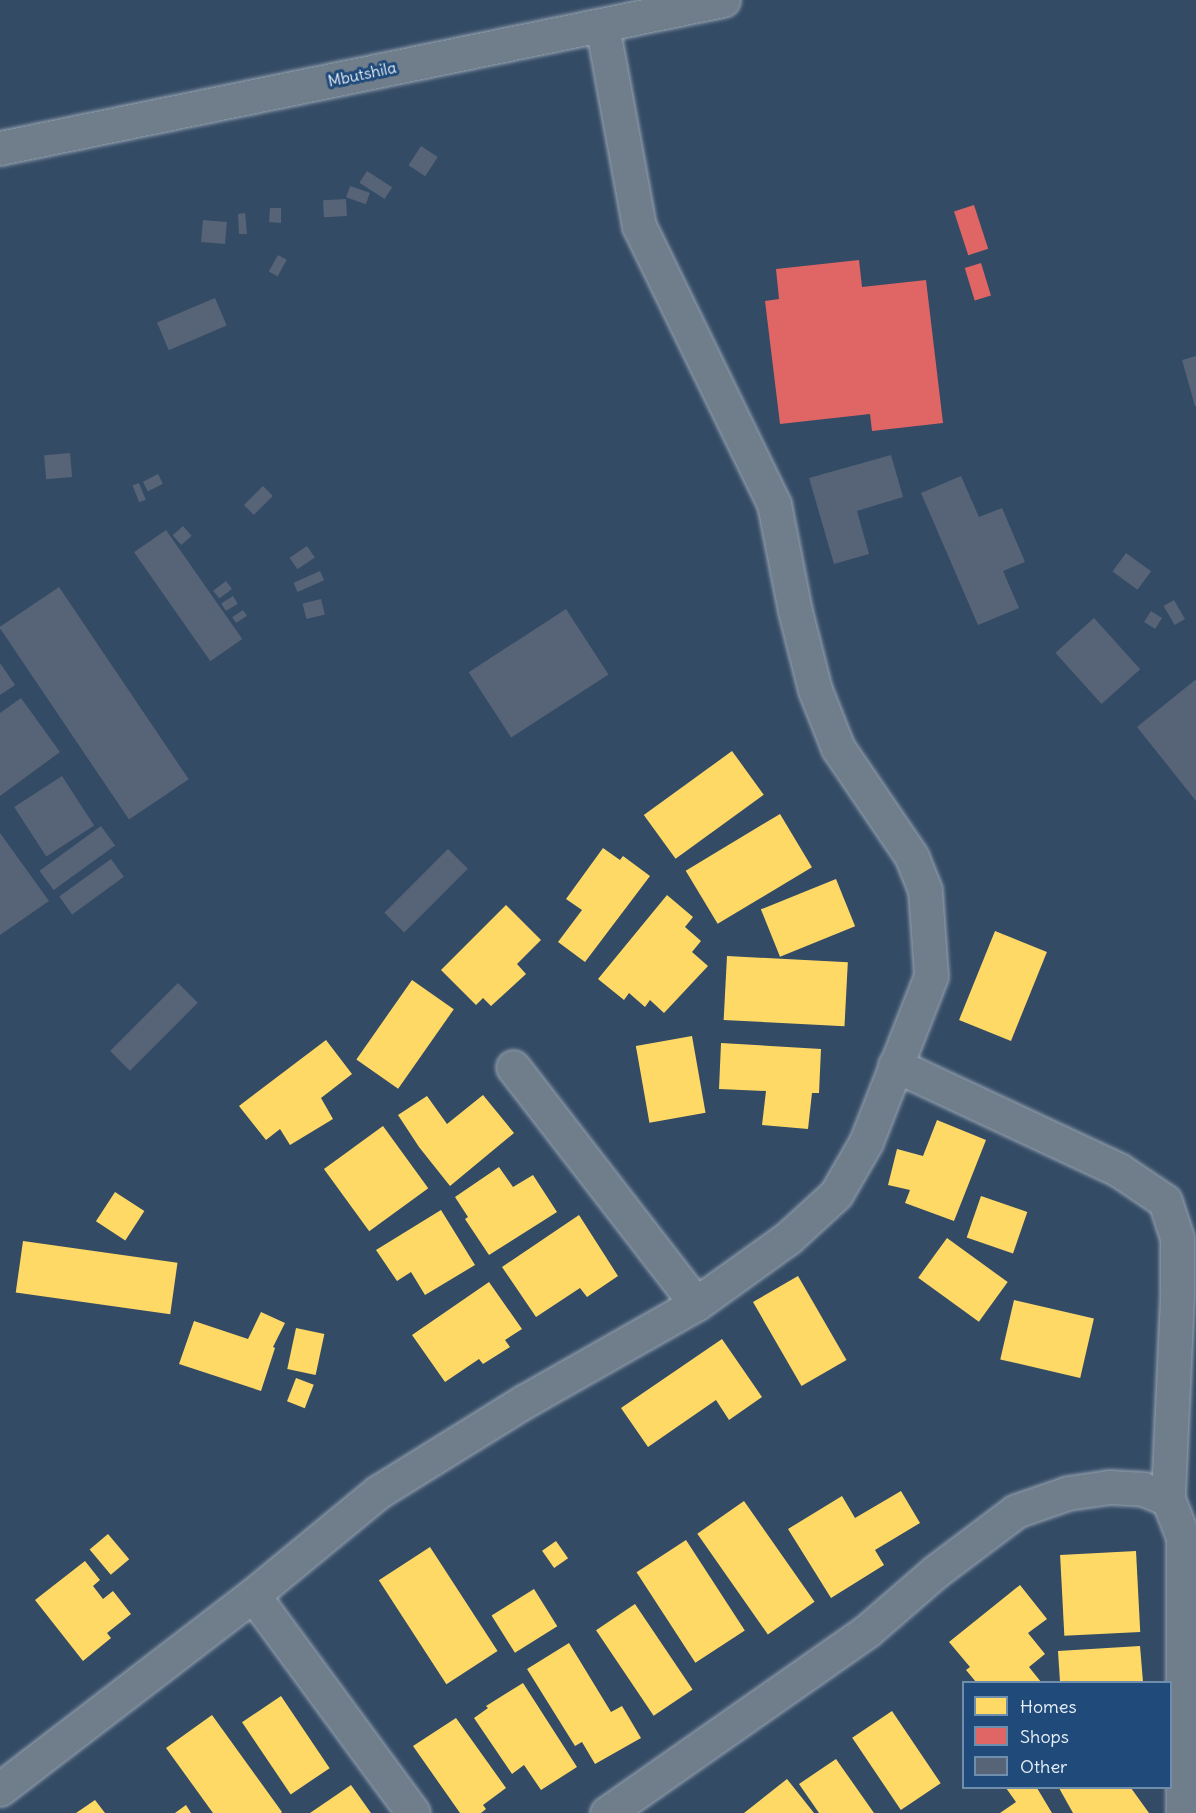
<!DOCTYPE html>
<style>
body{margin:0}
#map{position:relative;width:1196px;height:1813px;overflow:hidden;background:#344b65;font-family:Delius,sans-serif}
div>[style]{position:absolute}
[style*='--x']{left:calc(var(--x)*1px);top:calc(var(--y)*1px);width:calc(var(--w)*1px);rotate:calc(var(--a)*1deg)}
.homes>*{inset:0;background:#ffd966;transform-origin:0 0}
.shops>*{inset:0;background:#e06666;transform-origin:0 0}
.building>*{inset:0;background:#576376;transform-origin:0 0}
.roads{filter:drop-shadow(0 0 2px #9aa6b3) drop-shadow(0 0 2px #9aa6b3)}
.minor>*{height:33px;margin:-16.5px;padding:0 16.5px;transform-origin:16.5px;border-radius:16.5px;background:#707e8c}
span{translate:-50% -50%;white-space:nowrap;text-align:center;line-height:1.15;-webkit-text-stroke:6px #1f4a7a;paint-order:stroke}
.street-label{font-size:16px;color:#e8f1f8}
.legend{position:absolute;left:962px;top:1681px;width:210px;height:108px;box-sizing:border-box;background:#1f4a7a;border:2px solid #6f8dac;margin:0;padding:8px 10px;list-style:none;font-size:18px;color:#e8f1f8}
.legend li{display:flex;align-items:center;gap:12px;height:30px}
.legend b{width:30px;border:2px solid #6f8dac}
</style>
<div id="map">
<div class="homes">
<i style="left:732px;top:751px;width:54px;height:109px;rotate:54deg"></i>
<i style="left:780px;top:814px;width:62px;height:110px;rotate:59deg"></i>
<i style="clip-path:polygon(603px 848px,620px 860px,623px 856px,650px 876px,585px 962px,558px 942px,582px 910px,566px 899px)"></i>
<i style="left:836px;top:879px;width:51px;height:81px;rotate:68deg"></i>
<i style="clip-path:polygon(667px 895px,693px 917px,685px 927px,701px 941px,692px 952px,708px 966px,664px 1013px,650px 1000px,645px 1007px,629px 993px,624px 1000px,598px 979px)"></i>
<i style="clip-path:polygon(506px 905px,541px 940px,517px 964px,526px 974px,491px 1006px,483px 998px,476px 1005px,441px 970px)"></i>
<i style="left:995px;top:931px;width:56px;height:96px;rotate:22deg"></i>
<i style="left:727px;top:956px;width:121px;height:64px;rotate:3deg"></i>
<i style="left:412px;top:980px;width:51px;height:97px;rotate:35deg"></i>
<i style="left:692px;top:1036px;width:78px;height:57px;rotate:80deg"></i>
<i style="clip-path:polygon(326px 1040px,352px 1074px,321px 1098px,333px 1119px,290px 1145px,280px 1129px,266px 1140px,239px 1106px)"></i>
<i style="clip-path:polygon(721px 1043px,821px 1049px,819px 1093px,812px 1093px,808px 1129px,762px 1125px,766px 1091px,719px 1089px)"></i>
<i style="clip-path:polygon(483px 1095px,514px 1133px,450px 1186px,419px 1147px,398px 1115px,427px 1096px,447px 1124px)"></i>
<i style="clip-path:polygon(937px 1120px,986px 1140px,954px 1221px,905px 1203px,910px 1190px,888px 1185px,897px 1149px,923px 1156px)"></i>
<i style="left:383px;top:1126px;width:77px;height:73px;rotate:54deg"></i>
<i style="clip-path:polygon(499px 1167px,513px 1187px,533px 1175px,557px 1212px,489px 1255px,465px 1219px,468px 1217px,455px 1197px)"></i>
<i style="left:115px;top:1192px;width:35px;height:35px;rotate:33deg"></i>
<i style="left:981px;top:1196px;width:49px;height:44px;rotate:19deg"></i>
<i style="clip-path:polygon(441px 1210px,475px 1265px,425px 1295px,411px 1272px,397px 1281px,376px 1250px)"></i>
<i style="clip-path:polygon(579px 1215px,618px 1276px,587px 1297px,580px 1288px,536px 1317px,502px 1267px)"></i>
<i style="left:947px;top:1238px;width:75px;height:49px;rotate:36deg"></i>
<i style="left:23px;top:1241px;width:156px;height:52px;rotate:8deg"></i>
<i style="left:798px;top:1276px;width:97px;height:52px;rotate:60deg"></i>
<i style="clip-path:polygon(489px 1282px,522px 1329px,505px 1340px,510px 1347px,483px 1364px,479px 1359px,445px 1382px,412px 1335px)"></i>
<i style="left:1014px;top:1300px;width:82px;height:61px;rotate:13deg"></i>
<i style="clip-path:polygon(261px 1312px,285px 1323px,273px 1347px,275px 1348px,261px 1391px,179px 1364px,194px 1321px,248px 1339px)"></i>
<i style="left:296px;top:1328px;width:29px;height:42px;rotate:12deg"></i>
<i style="clip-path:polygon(722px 1339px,762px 1397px,729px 1420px,716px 1400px,648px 1447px,621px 1408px)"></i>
<i style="left:296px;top:1378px;width:19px;height:25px;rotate:21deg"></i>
<i style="clip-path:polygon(901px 1491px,920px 1523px,875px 1550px,884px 1565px,831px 1598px,788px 1529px,842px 1496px,855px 1518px)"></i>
<i style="left:744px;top:1501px;width:123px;height:57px;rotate:55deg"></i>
<i style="left:108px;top:1534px;width:33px;height:24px;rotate:50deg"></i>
<i style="left:686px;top:1540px;width:108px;height:59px;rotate:57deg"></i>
<i style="left:556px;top:1541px;width:21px;height:17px;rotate:55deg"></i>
<i style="left:430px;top:1547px;width:124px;height:61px;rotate:57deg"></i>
<i style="left:1136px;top:1551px;width:81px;height:76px;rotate:87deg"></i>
<i style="clip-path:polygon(85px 1561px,100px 1580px,93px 1586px,103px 1599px,113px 1591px,131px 1614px,107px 1633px,111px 1638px,83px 1661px,35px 1600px)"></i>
<i style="clip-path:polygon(1020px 1585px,1047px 1619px,1028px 1633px,1045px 1654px,1029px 1667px,1041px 1682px,976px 1682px,966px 1670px,970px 1667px,949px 1642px)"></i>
<i style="left:534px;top:1589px;width:44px;height:50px;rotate:58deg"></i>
<i style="left:635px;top:1604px;width:103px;height:47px;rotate:56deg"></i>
<i style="clip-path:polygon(569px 1643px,611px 1712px,622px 1706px,641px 1738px,595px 1764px,582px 1742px,575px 1746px,527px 1669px)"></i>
<i style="clip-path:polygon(1140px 1646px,1143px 1682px,1060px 1682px,1058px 1651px)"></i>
<i style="clip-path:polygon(523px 1683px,577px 1767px,541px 1790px,524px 1765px,512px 1774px,474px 1718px,488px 1708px,486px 1706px)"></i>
<i style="left:281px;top:1696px;width:87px;height:47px;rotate:56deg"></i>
<i style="left:892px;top:1711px;width:87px;height:48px;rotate:56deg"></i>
<i style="clip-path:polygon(212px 1715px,282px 1812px,281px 1813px,213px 1813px,166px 1748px)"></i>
<i style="clip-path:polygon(456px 1718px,506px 1788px,483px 1805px,486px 1809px,481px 1813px,460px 1813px,413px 1746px)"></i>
<i style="clip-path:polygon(836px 1759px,874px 1813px,819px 1813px,799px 1784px)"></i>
<i style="clip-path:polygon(787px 1779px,814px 1813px,744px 1813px)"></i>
<i style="clip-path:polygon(351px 1785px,371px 1813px,310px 1813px)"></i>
<i style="clip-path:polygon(1006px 1788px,1037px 1788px,1052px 1813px,1000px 1813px,1016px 1802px)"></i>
<i style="clip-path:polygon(1059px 1788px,1131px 1788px,1149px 1813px,1073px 1813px)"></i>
<i style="clip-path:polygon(95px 1800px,105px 1813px,76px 1813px)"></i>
<i style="clip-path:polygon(186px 1805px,191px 1813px,175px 1813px)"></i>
</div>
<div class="shops">
<i style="left:974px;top:205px;width:46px;height:21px;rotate:72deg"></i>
<i style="clip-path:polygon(859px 260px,862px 287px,926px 280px,943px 423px,872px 431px,870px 414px,780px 424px,765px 301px,779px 299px,776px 269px)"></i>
<i style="left:981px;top:263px;width:34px;height:17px;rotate:73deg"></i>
</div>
<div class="building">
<i style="left:421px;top:146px;width:20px;height:23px;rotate:33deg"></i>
<i style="left:367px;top:171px;width:30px;height:14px;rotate:33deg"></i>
<i style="left:350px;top:186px;width:21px;height:12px;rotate:19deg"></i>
<i style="left:346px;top:199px;width:17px;height:23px;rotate:87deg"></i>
<i style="clip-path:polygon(270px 208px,281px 208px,281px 223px,269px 222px)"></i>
<i style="clip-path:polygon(245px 213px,247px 234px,239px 234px,238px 214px)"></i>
<i style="left:203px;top:220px;width:24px;height:22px;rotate:5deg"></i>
<i style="left:278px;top:255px;width:10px;height:19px;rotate:29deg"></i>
<i style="left:215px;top:298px;width:30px;height:63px;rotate:67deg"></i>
<i style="clip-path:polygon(1196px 356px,1196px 406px,1195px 406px,1182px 360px)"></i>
<i style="left:70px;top:453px;width:24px;height:26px;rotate:85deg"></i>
<i style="clip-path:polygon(891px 455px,903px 497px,857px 511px,869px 554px,834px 564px,809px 478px)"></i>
<i style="left:158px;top:474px;width:11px;height:17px;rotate:63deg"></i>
<i style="clip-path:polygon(961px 476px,979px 517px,1002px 508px,1025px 562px,1003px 571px,1019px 608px,978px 625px,921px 493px)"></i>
<i style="left:139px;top:483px;width:18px;height:7px;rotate:68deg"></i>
<i style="left:263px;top:486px;width:14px;height:27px;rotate:45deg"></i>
<i style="left:183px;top:526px;width:13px;height:14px;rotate:48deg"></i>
<i style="left:166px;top:530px;width:133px;height:39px;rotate:55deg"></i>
<i style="left:307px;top:546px;width:14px;height:21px;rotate:56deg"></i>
<i style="left:1126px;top:553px;width:31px;height:23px;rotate:36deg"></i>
<i style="left:320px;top:571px;width:10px;height:29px;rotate:66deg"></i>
<i style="left:226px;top:581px;width:10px;height:16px;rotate:53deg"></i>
<i style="left:59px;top:587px;width:232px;height:72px;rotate:56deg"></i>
<i style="left:233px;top:596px;width:9px;height:14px;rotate:58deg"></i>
<i style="left:321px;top:599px;width:16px;height:19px;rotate:76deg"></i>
<i style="left:1174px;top:600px;width:22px;height:12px;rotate:60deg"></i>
<i style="left:566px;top:609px;width:78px;height:116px;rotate:57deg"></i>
<i style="left:243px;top:610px;width:7px;height:13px;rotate:56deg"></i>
<i style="left:1151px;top:611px;width:13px;height:13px;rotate:32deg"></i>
<i style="left:1094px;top:618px;width:69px;height:52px;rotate:48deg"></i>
<i style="clip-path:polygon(0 663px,15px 685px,0 695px)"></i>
<i style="clip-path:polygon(1195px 680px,1196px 681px,1196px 801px,1137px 727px)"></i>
<i style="clip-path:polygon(21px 698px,60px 752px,0 796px,0 713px)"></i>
<i style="left:62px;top:776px;width:59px;height:57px;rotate:57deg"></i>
<i style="left:101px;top:826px;width:24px;height:76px;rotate:54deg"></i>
<i style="clip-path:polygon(0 833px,49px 901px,0 935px)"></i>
<i style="left:448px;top:849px;width:28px;height:90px;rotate:45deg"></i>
<i style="left:111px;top:859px;width:22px;height:64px;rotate:54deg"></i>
<i style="left:178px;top:983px;width:28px;height:96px;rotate:45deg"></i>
</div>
<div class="roads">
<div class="minor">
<i style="--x:0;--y:148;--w:738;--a:-11.57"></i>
<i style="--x:895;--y:1065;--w:247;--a:25.1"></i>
<i style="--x:1119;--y:1170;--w:55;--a:34"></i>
<i style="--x:1165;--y:1201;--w:39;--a:72"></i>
<i style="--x:1177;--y:1238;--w:59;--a:90"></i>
<i style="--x:1177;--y:1297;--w:202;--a:92.6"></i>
<i style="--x:513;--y:1067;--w:299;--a:52.3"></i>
<i style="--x:253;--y:1595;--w:270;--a:53.7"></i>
<i style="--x:0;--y:1789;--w:319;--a:-37.5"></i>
<i style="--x:253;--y:1595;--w:162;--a:-39.5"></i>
<i style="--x:378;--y:1492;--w:173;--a:-31.8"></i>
<i style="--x:525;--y:1401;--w:197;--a:-29.6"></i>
<i style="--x:696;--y:1304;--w:113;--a:-35.7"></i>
<i style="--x:788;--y:1238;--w:65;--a:-42.5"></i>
<i style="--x:836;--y:1194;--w:60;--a:-60"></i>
<i style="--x:866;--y:1142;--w:178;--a:-68.6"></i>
<i style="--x:931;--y:976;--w:86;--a:-94"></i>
<i style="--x:925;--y:890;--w:35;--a:-112"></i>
<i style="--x:912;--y:857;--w:132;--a:-124.2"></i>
<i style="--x:838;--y:748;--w:62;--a:-111.6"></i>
<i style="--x:815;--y:690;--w:81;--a:-104.2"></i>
<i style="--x:795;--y:611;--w:109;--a:-101.1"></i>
<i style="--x:774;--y:504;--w:309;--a:-115.9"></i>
<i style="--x:639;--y:226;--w:204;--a:-100.4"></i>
<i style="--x:607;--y:1813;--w:317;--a:-35"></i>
<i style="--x:867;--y:1631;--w:90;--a:-40.9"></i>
<i style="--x:935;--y:1572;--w:101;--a:-37"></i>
<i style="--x:1016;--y:1511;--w:55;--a:-19.1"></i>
<i style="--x:1068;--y:1493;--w:41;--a:-8.3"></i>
<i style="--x:1109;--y:1487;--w:34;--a:3"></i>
<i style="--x:1143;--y:1489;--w:27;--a:22"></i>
<i style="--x:1168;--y:1499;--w:41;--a:68.5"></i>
<i style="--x:1183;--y:1537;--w:276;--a:90"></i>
</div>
</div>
<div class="street-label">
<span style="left:362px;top:74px;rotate:-12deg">Mbutshila</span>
</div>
<ul class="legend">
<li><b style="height:16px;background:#ffd966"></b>Homes</li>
<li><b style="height:16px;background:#e06666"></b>Shops</li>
<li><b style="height:16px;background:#576376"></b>Other</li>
</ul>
</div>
